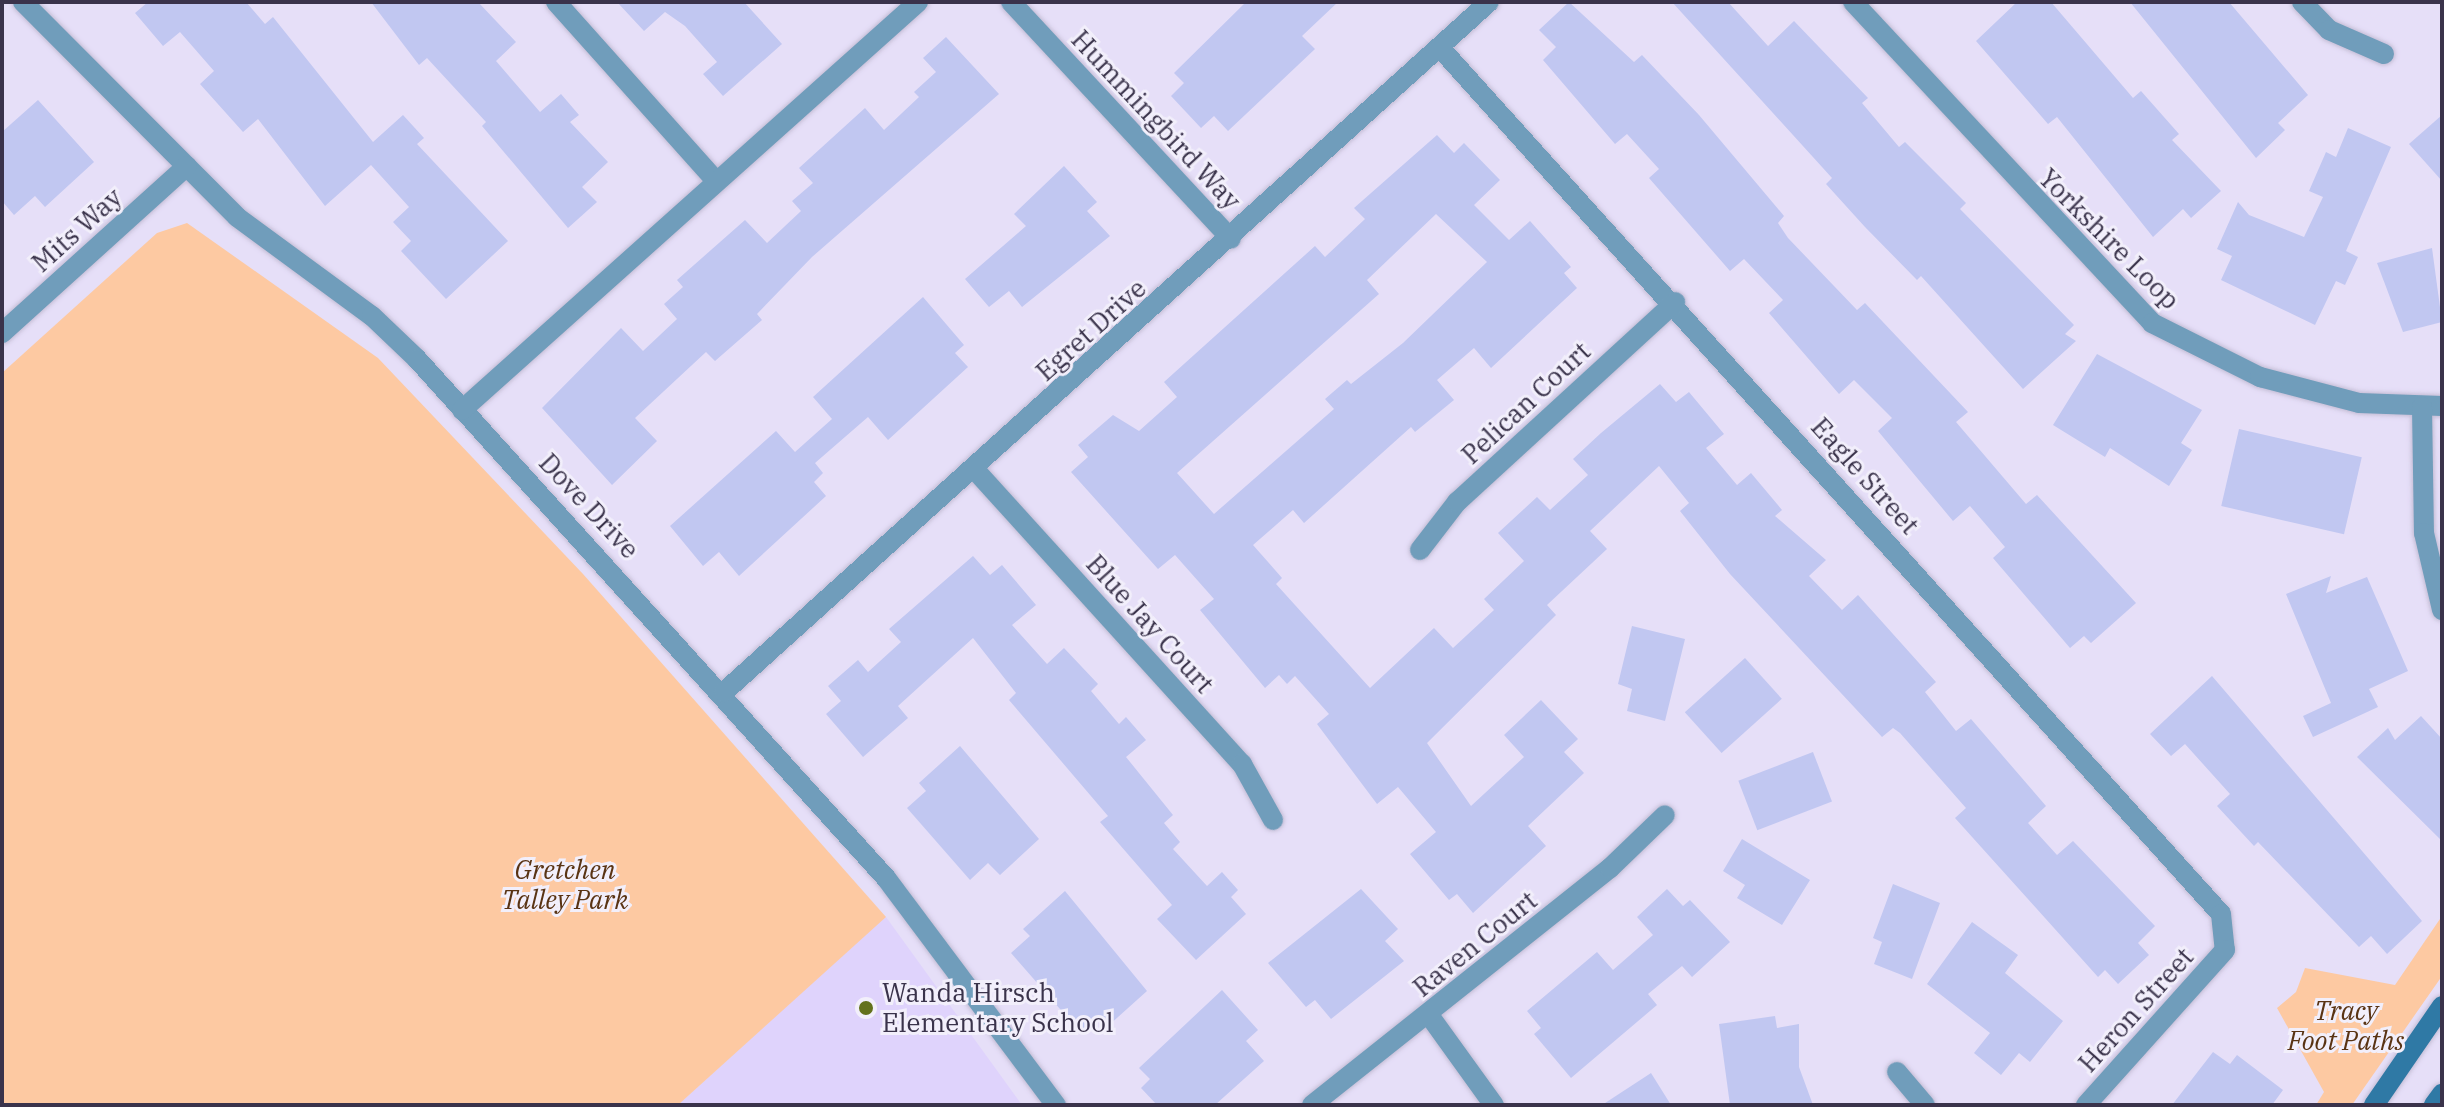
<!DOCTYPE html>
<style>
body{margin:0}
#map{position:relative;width:2444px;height:1107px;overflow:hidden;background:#e6dff8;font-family:"IBM Plex Serif",serif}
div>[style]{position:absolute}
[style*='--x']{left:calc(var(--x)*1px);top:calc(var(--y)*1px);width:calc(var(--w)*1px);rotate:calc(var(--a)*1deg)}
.built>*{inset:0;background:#dfd3fc}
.green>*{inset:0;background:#fdc9a2}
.building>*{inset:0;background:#c1c7f1;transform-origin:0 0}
.roads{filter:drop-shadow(0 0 2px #c4bdd5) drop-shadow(0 0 2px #c4bdd5)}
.street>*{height:20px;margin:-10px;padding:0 10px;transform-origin:10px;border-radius:10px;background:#709dbb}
.secondary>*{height:20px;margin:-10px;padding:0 10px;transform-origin:10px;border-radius:10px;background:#2f79a5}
.dots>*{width:22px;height:22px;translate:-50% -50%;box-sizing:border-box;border:4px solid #f2effb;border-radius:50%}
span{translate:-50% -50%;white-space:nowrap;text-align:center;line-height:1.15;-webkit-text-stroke:6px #f2effb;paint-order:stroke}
.street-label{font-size:26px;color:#3a334b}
.park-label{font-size:26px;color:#593313;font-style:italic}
.poi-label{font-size:26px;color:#3a334b}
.left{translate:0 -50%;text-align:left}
.frame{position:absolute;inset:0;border:4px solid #3a334b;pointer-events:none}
</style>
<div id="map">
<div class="built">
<i style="clip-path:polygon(886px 917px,1022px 1105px,678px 1105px,875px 925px)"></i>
</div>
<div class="green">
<i style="clip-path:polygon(187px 223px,378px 358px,583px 574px,886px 917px,678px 1105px,2px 1105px,2px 373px,157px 233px)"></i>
<i style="clip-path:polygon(2442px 916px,2442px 976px,2352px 1105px,2316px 1105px,2324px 1092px,2277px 1008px,2296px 992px,2305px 968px,2395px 985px)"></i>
</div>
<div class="building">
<i style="clip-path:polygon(148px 2px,246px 2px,265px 24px,273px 17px,373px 142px,403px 115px,424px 138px,417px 144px,508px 241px,446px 299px,401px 251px,411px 241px,393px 222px,409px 207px,371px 165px,325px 206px,258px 119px,243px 132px,200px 84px,214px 71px,180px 32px,163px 46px,135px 13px)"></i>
<i style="clip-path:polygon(371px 2px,478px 2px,516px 42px,496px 61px,540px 112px,561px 94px,579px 115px,570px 122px,608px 162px,582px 187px,597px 202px,568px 228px,482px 126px,486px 122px,427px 58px,419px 65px)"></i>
<i style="clip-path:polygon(617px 2px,744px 2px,782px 44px,723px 96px,703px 74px,717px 62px,685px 26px,665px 12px,644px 31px)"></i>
<i style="clip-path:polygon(1246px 2px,1338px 2px,1302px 36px,1315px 49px,1228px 131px,1214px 116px,1201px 128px,1171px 96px,1184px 83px,1174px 73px)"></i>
<i style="clip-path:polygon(1569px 2px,1634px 62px,1642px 55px,1699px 115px,1784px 216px,1778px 223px,1788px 238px,1857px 310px,1865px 303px,1968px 412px,1956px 422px,2026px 504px,2037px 495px,2136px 603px,2091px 643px,2084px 636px,2070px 648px,1993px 558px,2005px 547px,1970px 506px,1953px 521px,1878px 431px,1892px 418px,1854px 380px,1839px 394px,1769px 313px,1783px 300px,1744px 259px,1730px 271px,1649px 178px,1659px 169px,1627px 134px,1615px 144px,1543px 60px,1556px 47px,1539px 30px)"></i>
<i style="clip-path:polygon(1672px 2px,1728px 2px,1768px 46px,1794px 21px,1868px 98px,1862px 103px,1899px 147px,1905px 142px,1966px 203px,1960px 209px,2074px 325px,2065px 334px,2076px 341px,2023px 389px,1921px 276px,1917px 280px,1865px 227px,1826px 184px,1832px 178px)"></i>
<i style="clip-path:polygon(2017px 2px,2051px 2px,2133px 98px,2141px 91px,2179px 134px,2172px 140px,2221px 191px,2191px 218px,2183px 209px,2153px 237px,2057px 117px,2048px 124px,1976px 41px)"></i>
<i style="clip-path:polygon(2130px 2px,2229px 2px,2308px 95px,2278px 123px,2285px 130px,2256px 158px)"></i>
<i style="clip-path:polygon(946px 37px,999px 94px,812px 257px,757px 314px,762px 320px,715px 361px,706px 352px,635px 418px,657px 441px,612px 485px,542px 408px,621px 328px,643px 351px,677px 319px,664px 304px,683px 287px,677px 280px,745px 220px,767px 243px,801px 211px,792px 201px,813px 183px,799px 168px,865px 108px,884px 130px,919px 97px,914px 92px,936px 72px,923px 58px)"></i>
<i style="clip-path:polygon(38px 100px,94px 162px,45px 207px,35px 196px,14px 215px,2px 201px,2px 132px)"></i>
<i style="clip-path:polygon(2442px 115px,2442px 181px,2409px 144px)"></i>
<i style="clip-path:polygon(2348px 128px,2391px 147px,2346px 251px,2358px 257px,2345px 285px,2336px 281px,2315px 325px,2221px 280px,2232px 256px,2217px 249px,2238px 202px,2249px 215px,2304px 237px,2323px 197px,2309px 191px,2326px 152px,2336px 157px)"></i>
<i style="clip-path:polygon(evenodd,1437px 135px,1454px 153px,1464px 143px,1500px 180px,1474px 205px,1509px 240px,1530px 221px,1571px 267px,1564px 273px,1577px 288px,1491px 368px,1474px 348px,1437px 380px,1454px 400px,1415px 432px,1411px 427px,1304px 523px,1293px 510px,1253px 545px,1282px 578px,1276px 584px,1370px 688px,1434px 628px,1453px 648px,1494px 610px,1484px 599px,1524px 561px,1498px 533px,1537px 497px,1550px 510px,1588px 475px,1573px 459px,1601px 433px,1660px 384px,1676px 402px,1689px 392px,1724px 434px,1706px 448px,1737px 485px,1751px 473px,1782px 510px,1775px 516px,1826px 560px,1809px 576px,1842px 610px,1858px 595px,1936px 682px,1925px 692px,1956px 731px,1971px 719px,2046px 806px,2028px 823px,2057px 855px,2073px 841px,2155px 926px,2138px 943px,2149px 955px,2118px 984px,2105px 970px,2098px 977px,1955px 818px,1966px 808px,1900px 733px,1893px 728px,1882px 737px,1730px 574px,1680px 511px,1689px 503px,1659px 466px,1590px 531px,1607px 549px,1547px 605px,1556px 615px,1427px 743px,1471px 806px,1524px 757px,1504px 735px,1541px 700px,1578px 739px,1564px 752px,1584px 773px,1528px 826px,1546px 846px,1473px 913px,1457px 894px,1449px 900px,1410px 854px,1436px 832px,1398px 787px,1377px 804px,1317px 724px,1329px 714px,1295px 676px,1287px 684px,1279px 675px,1265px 688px,1200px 610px,1214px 599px,1175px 555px,1158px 569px,1071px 472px,1088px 457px,1078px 445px,1113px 415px,1139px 431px,1177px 397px,1164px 382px,1315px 246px,1325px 257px,1365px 219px,1354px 208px,1437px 135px,1436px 214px,1487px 262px,1403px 343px,1351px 384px,1347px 380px,1325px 399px,1334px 409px,1214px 514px,1177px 473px,1379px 294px,1367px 280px,1436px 214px)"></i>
<i style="clip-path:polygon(1064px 166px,1097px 202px,1087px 211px,1110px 236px,1022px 307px,1009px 291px,989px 307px,965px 279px,1026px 226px,1014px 214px)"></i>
<i style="clip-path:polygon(2432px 248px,2442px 322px,2403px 332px,2377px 263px)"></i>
<i style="clip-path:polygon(923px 297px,964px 345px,955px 353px,968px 367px,888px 440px,868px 417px,815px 463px,823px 473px,814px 482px,826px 496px,739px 576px,719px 552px,703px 566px,670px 526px,776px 431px,795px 452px,832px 419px,813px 397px)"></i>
<i style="clip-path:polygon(2097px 354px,2202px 410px,2181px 443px,2192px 450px,2169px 486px,2110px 448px,2105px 457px,2053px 425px)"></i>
<i style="left:2239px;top:429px;width:126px;height:79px;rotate:13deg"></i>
<i style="clip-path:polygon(973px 556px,990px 575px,1002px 565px,1036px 605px,1012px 625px,1047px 664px,1064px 648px,1098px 684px,1091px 691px,1119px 724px,1126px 717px,1146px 740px,1126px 757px,1173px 815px,1164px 823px,1180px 842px,1173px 849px,1207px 886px,1222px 872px,1238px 890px,1231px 897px,1246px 914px,1196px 960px,1157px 919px,1172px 905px,1100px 822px,1108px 816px,1009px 700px,1016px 693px,973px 638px,898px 706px,908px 718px,863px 757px,826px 714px,841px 701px,828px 686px,858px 660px,868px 672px,901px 642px,889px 629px)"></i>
<i style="clip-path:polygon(2331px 576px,2326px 593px,2367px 577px,2408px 671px,2369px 689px,2378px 707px,2313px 737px,2303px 716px,2331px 703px,2286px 594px)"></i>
<i style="clip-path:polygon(1632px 626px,1685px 639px,1665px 721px,1627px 711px,1632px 689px,1618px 684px)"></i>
<i style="left:1745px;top:658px;width:55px;height:81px;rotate:48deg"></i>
<i style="clip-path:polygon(2212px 676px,2422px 921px,2387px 954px,2371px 936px,2359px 947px,2258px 842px,2254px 846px,2217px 806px,2230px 794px,2185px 744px,2171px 756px,2150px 734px)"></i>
<i style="clip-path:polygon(2421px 716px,2442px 739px,2442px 841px,2357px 757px,2388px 728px,2395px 740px)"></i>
<i style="clip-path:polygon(960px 746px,1039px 839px,1000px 875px,988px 863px,970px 880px,907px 808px,926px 791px,919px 783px)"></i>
<i style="left:1813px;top:752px;width:53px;height:80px;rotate:69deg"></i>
<i style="clip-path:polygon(1742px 839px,1810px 880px,1782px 925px,1737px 898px,1745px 885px,1723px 871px)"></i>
<i style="clip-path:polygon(1893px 884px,1940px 903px,1912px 979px,1874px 964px,1882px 942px,1873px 938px)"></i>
<i style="clip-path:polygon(1361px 889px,1398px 929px,1385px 941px,1404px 961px,1331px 1019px,1315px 1000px,1306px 1007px,1268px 963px)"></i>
<i style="clip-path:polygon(1667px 889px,1683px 906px,1690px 900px,1730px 942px,1692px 977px,1682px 966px,1648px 994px,1657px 1005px,1571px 1078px,1534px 1034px,1541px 1028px,1527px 1011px,1597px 952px,1613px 970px,1653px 935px,1637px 917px)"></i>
<i style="clip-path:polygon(1065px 891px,1147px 991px,1108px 1026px,1099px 1016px,1081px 1033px,1011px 953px,1030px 936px,1023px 929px)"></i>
<i style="clip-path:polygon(1972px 922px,2018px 955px,2005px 973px,2063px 1021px,2030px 1062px,2019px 1053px,2001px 1075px,1974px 1053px,1990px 1033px,1927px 984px)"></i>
<i style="clip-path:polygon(1222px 990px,1258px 1030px,1246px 1041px,1264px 1061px,1215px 1105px,1157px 1105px,1141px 1088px,1150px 1079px,1139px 1068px)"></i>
<i style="clip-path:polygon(1775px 1016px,1777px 1028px,1799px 1024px,1799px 1067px,1813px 1105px,1730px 1105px,1719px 1024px)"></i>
<i style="clip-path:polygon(2213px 1052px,2230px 1064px,2237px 1055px,2283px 1090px,2272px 1105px,2172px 1105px)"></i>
<i style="clip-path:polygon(1651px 1073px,1671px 1105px,1602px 1105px)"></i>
</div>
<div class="roads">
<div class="street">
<i style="--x:23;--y:2;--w:303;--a:45.1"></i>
<i style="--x:237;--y:217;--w:167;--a:36.3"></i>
<i style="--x:372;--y:316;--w:62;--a:43.7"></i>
<i style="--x:417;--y:359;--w:700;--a:47.9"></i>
<i style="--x:886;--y:878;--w:284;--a:53.2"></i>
<i style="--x:556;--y:2;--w:241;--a:48.2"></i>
<i style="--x:1011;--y:2;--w:323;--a:47.1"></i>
<i style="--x:1853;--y:2;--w:439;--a:47"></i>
<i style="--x:2152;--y:323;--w:121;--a:26.6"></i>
<i style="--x:2260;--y:377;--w:102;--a:14.7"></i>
<i style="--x:2359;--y:403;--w:83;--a:2.1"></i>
<i style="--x:2302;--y:2;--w:39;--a:46"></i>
<i style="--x:2329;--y:30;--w:60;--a:23.6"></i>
<i style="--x:1442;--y:50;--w:1163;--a:47.96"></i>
<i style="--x:2221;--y:914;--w:36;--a:84"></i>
<i style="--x:2225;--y:950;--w:208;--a:131.9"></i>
<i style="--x:2;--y:333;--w:249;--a:-42.1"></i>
<i style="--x:2422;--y:407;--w:126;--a:89.1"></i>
<i style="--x:2424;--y:533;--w:79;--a:76.8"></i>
<i style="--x:462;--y:410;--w:612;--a:-41.82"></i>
<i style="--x:976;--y:471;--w:396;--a:47.8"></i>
<i style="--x:1242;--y:764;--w:64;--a:61"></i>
<i style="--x:1420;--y:550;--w:61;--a:-52.4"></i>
<i style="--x:1457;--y:502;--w:296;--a:-42.5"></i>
<i style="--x:724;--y:692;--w:1030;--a:-42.05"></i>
<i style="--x:1429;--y:1015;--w:111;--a:54.2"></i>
<i style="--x:1897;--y:1072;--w:43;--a:49.7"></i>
<i style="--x:1312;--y:1105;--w:381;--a:-38.5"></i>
<i style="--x:1610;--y:868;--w:76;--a:-43.9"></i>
</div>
<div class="secondary">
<i style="--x:2374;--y:1105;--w:120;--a:-55.5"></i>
<i style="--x:2434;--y:1105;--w:14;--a:-54"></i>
</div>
</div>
<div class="dots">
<i style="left:866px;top:1008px;background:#63711c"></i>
</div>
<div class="street-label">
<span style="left:1156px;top:120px;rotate:47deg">Hummingbird Way</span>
<span style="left:77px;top:230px;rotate:-42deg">Mits Way</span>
<span style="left:2109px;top:239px;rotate:45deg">Yorkshire Loop</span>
<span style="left:1091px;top:330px;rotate:-42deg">Egret Drive</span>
<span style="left:1526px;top:403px;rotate:-43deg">Pelican Court</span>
<span style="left:1865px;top:476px;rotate:48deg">Eagle Street</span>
<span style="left:589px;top:506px;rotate:47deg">Dove Drive</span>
<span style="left:1150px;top:624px;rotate:48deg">Blue Jay Court</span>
<span style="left:1475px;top:944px;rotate:-39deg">Raven Court</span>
<span style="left:2136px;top:1010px;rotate:-48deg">Heron Street</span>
</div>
<div class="park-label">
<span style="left:565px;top:885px">Gretchen<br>Talley Park</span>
<span style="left:2346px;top:1026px">Tracy<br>Foot Paths</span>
</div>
<div class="poi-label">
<span class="left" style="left:882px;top:1008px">Wanda Hirsch<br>Elementary School</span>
</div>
<div class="frame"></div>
</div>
